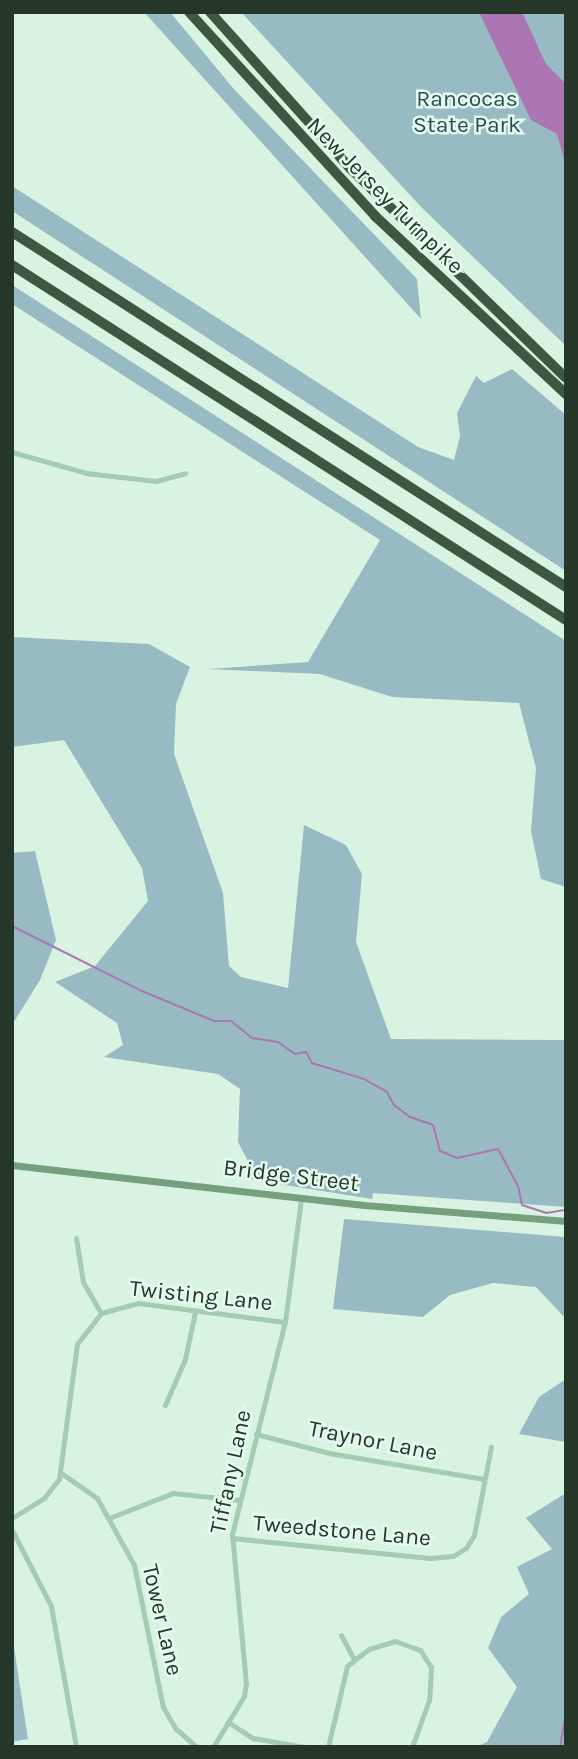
<!DOCTYPE html>
<style>
body{margin:0}
#map{position:relative;width:578px;height:1759px;overflow:hidden;background:#d9f3e3;font-family:Karla,sans-serif}
div>[style]{position:absolute}
[style*='--x']{left:calc(var(--x)*1px);top:calc(var(--y)*1px);width:calc(var(--w)*1px);rotate:calc(var(--a)*1deg)}
.green>*{inset:0;background:#98bbc3}
.water>*{inset:0;background:#ab76b2}
.stream>*{height:2px;margin:-1px;padding:0 1px;transform-origin:1px;border-radius:1px;background:#ab76b2}
.minor>*{height:5px;margin:-2.5px;padding:0 2.5px;transform-origin:2.5px;border-radius:2.5px;background:#a4ccb0}
.secondary>*{height:7px;margin:-3.5px;padding:0 3.5px;transform-origin:3.5px;border-radius:3.5px;background:#759f7e}
.motorway>*{height:10px;margin:-5px;padding:0 5px;transform-origin:5px;border-radius:5px;background:#3d5841}
span{translate:-50% -50%;white-space:nowrap;text-align:center;line-height:1.15;-webkit-text-stroke:5px #e5faee;paint-order:stroke}
.park-label{font-size:23px;color:#284c56}
.street-label{font-size:23px;color:#263629}
.frame{position:absolute;inset:0;border:14px solid #263629;pointer-events:none}
</style>
<div id="map">
<div class="green">
<i style="clip-path:polygon(144px 12px,170px 12px,233px 88px,417px 279px,421px 319px)"></i>
<i style="clip-path:polygon(241px 12px,566px 12px,566px 346px,423px 209px)"></i>
<i style="clip-path:polygon(12px 186px,418px 447px,454px 460px,460px 436px,457px 413px,476px 376px,484px 383px,512px 369px,566px 415px,566px 571px,12px 211px)"></i>
<i style="clip-path:polygon(12px 285px,566px 641px,566px 887px,541px 879px,531px 831px,536px 768px,519px 703px,392px 697px,320px 674px,208px 669px,308px 662px,380px 540px,12px 304px)"></i>
<i style="clip-path:polygon(12px 637px,149px 644px,190px 667px,176px 704px,174px 754px,223px 893px,229px 966px,241px 977px,288px 988px,304px 825px,346px 845px,362px 874px,356px 942px,391px 1039px,566px 1040px,566px 1207px,373px 1193px,372px 1199px,248px 1179px,251px 1167px,238px 1142px,240px 1089px,218px 1074px,104px 1057px,123px 1045px,117px 1023px,55px 982px,95px 966px,148px 901px,142px 868px,64px 740px,12px 747px)"></i>
<i style="clip-path:polygon(35px 851px,56px 940px,40px 980px,12px 1025px,12px 853px)"></i>
<i style="clip-path:polygon(344px 1219px,566px 1237px,566px 1319px,536px 1287px,493px 1283px,450px 1295px,423px 1317px,333px 1309px)"></i>
<i style="clip-path:polygon(566px 1379px,566px 1442px,519px 1434px,539px 1397px)"></i>
<i style="clip-path:polygon(566px 1493px,566px 1747px,476px 1747px,487px 1742px,517px 1687px,488px 1648px,501px 1617px,529px 1594px,517px 1567px,552px 1549px,526px 1518px)"></i>
<i style="clip-path:polygon(12px 1634px,28px 1739px,12px 1742px)"></i>
</div>
<div class="water">
<i style="clip-path:polygon(479px 12px,522px 12px,546px 64px,566px 84px,566px 166px,557px 134px,531px 120px)"></i>
</div>
<div class="stream">
<i style="--x:12;--y:926;--w:145;--a:26.6"></i>
<i style="--x:142;--y:991;--w:78;--a:22.6"></i>
<i style="--x:214;--y:1021;--w:17;--a:0"></i>
<i style="--x:231;--y:1021;--w:27;--a:39"></i>
<i style="--x:252;--y:1038;--w:26;--a:9"></i>
<i style="--x:278;--y:1042;--w:21;--a:35"></i>
<i style="--x:295;--y:1054;--w:11;--a:-10"></i>
<i style="--x:306;--y:1052;--w:13;--a:61"></i>
<i style="--x:312;--y:1063;--w:54;--a:17.1"></i>
<i style="--x:364;--y:1079;--w:26;--a:29"></i>
<i style="--x:387;--y:1092;--w:15;--a:62"></i>
<i style="--x:394;--y:1105;--w:20;--a:37"></i>
<i style="--x:410;--y:1117;--w:24;--a:19"></i>
<i style="--x:433;--y:1125;--w:27;--a:75"></i>
<i style="--x:440;--y:1151;--w:18;--a:22"></i>
<i style="--x:457;--y:1158;--w:42;--a:-12.4"></i>
<i style="--x:498;--y:1149;--w:42;--a:61.6"></i>
<i style="--x:518;--y:1186;--w:19;--a:78"></i>
<i style="--x:522;--y:1205;--w:25;--a:18"></i>
<i style="--x:546;--y:1213;--w:20;--a:-9"></i>
<i style="--x:560;--y:1747;--w:36;--a:-80"></i>
</div>
<div class="minor">
<i style="--x:12;--y:452;--w:77;--a:15.8"></i>
<i style="--x:86;--y:473;--w:70;--a:6.5"></i>
<i style="--x:156;--y:481;--w:30;--a:-15"></i>
<i style="--x:76;--y:1238;--w:45;--a:81"></i>
<i style="--x:83;--y:1282;--w:36;--a:60"></i>
<i style="--x:165;--y:1405;--w:50;--a:-66.5"></i>
<i style="--x:185;--y:1359;--w:48;--a:-78"></i>
<i style="--x:256;--y:1434;--w:75;--a:14.6"></i>
<i style="--x:329;--y:1453;--w:157;--a:9.5"></i>
<i style="--x:61;--y:1473;--w:44;--a:34.8"></i>
<i style="--x:97;--y:1498;--w:77;--a:61.1"></i>
<i style="--x:134;--y:1565;--w:145;--a:78.5"></i>
<i style="--x:163;--y:1707;--w:24;--a:60"></i>
<i style="--x:175;--y:1728;--w:29;--a:41"></i>
<i style="--x:12;--y:1518;--w:38;--a:-32"></i>
<i style="--x:44;--y:1498;--w:24;--a:-52"></i>
<i style="--x:59;--y:1479;--w:136;--a:-82.4"></i>
<i style="--x:77;--y:1344;--w:39;--a:-52"></i>
<i style="--x:101;--y:1313;--w:38;--a:-15"></i>
<i style="--x:138;--y:1303;--w:148;--a:7.4"></i>
<i style="--x:109;--y:1518;--w:69;--a:-21.3"></i>
<i style="--x:173;--y:1493;--w:66;--a:6.1"></i>
<i style="--x:12;--y:1530;--w:85;--a:62.8"></i>
<i style="--x:51;--y:1606;--w:143;--a:79.9"></i>
<i style="--x:232;--y:1538;--w:199;--a:5.8"></i>
<i style="--x:430;--y:1558;--w:23;--a:-5"></i>
<i style="--x:453;--y:1556;--w:15;--a:-32"></i>
<i style="--x:466;--y:1548;--w:15;--a:-58"></i>
<i style="--x:474;--y:1535;--w:90;--a:-79.1"></i>
<i style="--x:341;--y:1635;--w:27;--a:62"></i>
<i style="--x:228;--y:1722;--w:30;--a:33"></i>
<i style="--x:253;--y:1738;--w:52;--a:10"></i>
<i style="--x:213;--y:1747;--w:60;--a:-58.7"></i>
<i style="--x:244;--y:1696;--w:12;--a:-81"></i>
<i style="--x:246;--y:1684;--w:151;--a:-95.3"></i>
<i style="--x:232;--y:1534;--w:219;--a:-76"></i>
<i style="--x:285;--y:1322;--w:124;--a:-82.6"></i>
<i style="--x:328;--y:1747;--w:83;--a:-76.8"></i>
<i style="--x:347;--y:1666;--w:28;--a:-38"></i>
<i style="--x:369;--y:1649;--w:27;--a:-17"></i>
<i style="--x:395;--y:1641;--w:27;--a:20"></i>
<i style="--x:420;--y:1650;--w:20;--a:57"></i>
<i style="--x:431;--y:1667;--w:33;--a:93"></i>
<i style="--x:429;--y:1700;--w:50;--a:109.9"></i>
</div>
<div class="secondary">
<i style="--x:12;--y:1165;--w:354;--a:6.5"></i>
<i style="--x:364;--y:1205;--w:203;--a:4.5"></i>
</div>
<div class="motorway">
<i style="--x:189;--y:12;--w:276;--a:47.6"></i>
<i style="--x:375;--y:216;--w:261;--a:43"></i>
<i style="--x:210;--y:12;--w:212;--a:48.1"></i>
<i style="--x:352;--y:170;--w:298;--a:44.2"></i>
<i style="--x:12;--y:232;--w:658;--a:32.65"></i>
<i style="--x:12;--y:265;--w:658;--a:32.65"></i>
</div>
<div class="park-label">
<span style="left:467px;top:112px">Rancocas<br>State Park</span>
</div>
<div class="street-label">
<span style="left:385px;top:196px;rotate:45deg">New Jersey Turnpike</span>
<span style="left:291px;top:1176px;rotate:7deg">Bridge Street</span>
<span style="left:201px;top:1296px;rotate:6deg">Twisting Lane</span>
<span style="left:373px;top:1441px;rotate:11deg">Traynor Lane</span>
<span style="left:231px;top:1472px;rotate:-78deg">Tiffany Lane</span>
<span style="left:342px;top:1531px;rotate:5deg">Tweedstone Lane</span>
<span style="left:162px;top:1620px;rotate:77deg">Tower Lane</span>
</div>
<div class="frame"></div>
</div>
